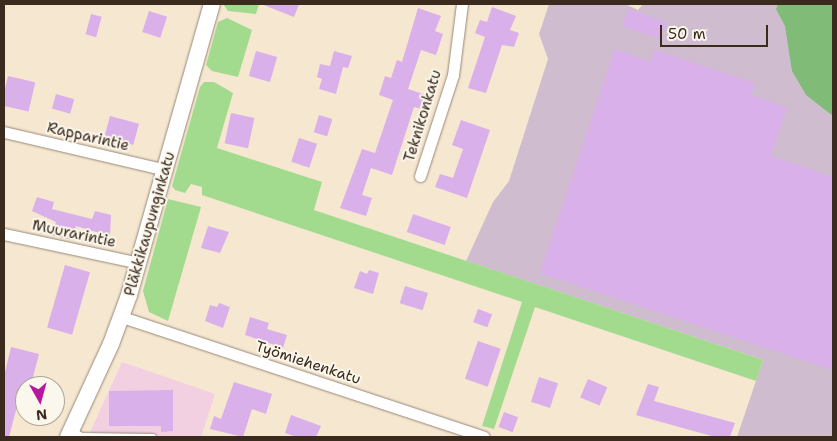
<!DOCTYPE html>
<meta charset="utf-8">
<style>
body{margin:0}
#map{position:relative;width:837px;height:441px;overflow:hidden;background:#f6e7d1;font-family:"Shantell Sans",sans-serif}
div>[style]{position:absolute}
[style*='--x']{left:calc(var(--x)*1px);top:calc(var(--y)*1px);width:calc(var(--w)*1px);rotate:calc(var(--a)*1deg)}
.built>*{inset:0;background:#f2cfe1}
.industrial>*{inset:0;background:#cfbdcf}
.green>*{inset:0;background:#a2db8d}
.forest>*{inset:0;background:#81bb78}
.building>*{inset:0;background:#d9b0ea;transform-origin:0 0}
.roads{filter:drop-shadow(0 0 1px #988878) drop-shadow(0 0 1px #988878)}
.lane>*{height:5.5px;margin:-2.75px;padding:0 2.75px;transform-origin:2.75px;border-radius:2.75px;background:#fff}
.street>*{height:11px;margin:-5.5px;padding:0 5.5px;transform-origin:5.5px;border-radius:5.5px;background:#fff}
.secondary>*{height:16px;margin:-8px;padding:0 8px;transform-origin:8px;border-radius:8px;background:#fff}
span{translate:-50% -50%;white-space:nowrap;text-align:center;line-height:1.15;-webkit-text-stroke:4px #fbf7ec;paint-order:stroke}
.street-label{font-size:15px;color:#3b2a1e}
.frame{position:absolute;inset:0;border:5px solid #3b2a1e;pointer-events:none}
.north{position:absolute;left:15px;top:376px;width:50px;height:50px;box-sizing:border-box;background:#fbf7ec;border:1px solid #aea59a;border-radius:50%;rotate:173deg;font-size:14px;font-weight:700;line-height:20px;text-align:center;color:#3b2a1e}
.north::after{content:'';display:block;margin:auto;width:18px;height:22px;background:#b5179e;clip-path:polygon(50% 0,100% 100%,50% 72%,0 100%)}
.scale{position:absolute;left:660px;top:25px;width:108px;height:22px;box-sizing:border-box;border:2px solid #3b2a1e;border-top:0;padding-left:6px;font-size:15px;line-height:18px;white-space:nowrap;color:#3b2a1e;-webkit-text-stroke:4px #fbf7ec;paint-order:stroke}
</style>
<div id="map">
<div class="built">
<i style="clip-path:polygon(122px 362px,215px 394px,201px 437px,88px 437px)"></i>
</div>
<div class="industrial">
<i style="clip-path:polygon(549px 4px,625px 4px,638px 10px,643px 4px,833px 4px,833px 437px,737px 437px,763px 360px,466px 261px,493px 202px,509px 181px,548px 59px,539px 34px)"></i>
</div>
<div class="green">
<i style="clip-path:polygon(223px 4px,259px 4px,256px 14px,228px 11px)"></i>
<i style="clip-path:polygon(227px 18px,252px 30px,238px 77px,212px 71px,206px 65px,218px 22px)"></i>
<i style="clip-path:polygon(214px 82px,233px 93px,217px 148px,322px 182px,314px 210px,763px 360px,756px 381px,535px 307px,494px 429px,482px 426px,522px 302px,202px 195px,202px 187px,191px 184px,185px 193px,175px 190px,172px 186px,200px 87px,204px 82px)"></i>
<i style="clip-path:polygon(168px 199px,201px 207px,168px 321px,149px 312px,143px 291px)"></i>
</div>
<div class="forest">
<i style="clip-path:polygon(778px 4px,833px 4px,833px 116px,806px 95px,792px 71px,785px 26px,776px 9px)"></i>
</div>
<div class="building">
<i style="clip-path:polygon(261px 4px,299px 4px,294px 17px)"></i>
<i style="clip-path:polygon(492px 7px,516px 16px,510px 30px,519px 33px,514px 47px,502px 45px,486px 93px,468px 88px,485px 37px,475px 33px,480px 20px,487px 22px)"></i>
<i style="clip-path:polygon(418px 8px,441px 16px,435px 31px,443px 34px,436px 55px,421px 50px,408px 89px,429px 96px,425px 110px,414px 107px,392px 175px,371px 168px,362px 195px,372px 198px,366px 216px,340px 208px,362px 149px,375px 153px,393px 100px,379px 95px,385px 76px,391px 78px,397px 60px,402px 62px)"></i>
<i style="left:628px;top:9px;width:40px;height:18px;rotate:19deg"></i>
<i style="left:149px;top:11px;width:19px;height:22px;rotate:18deg"></i>
<i style="left:91px;top:14px;width:11px;height:21px;rotate:15deg"></i>
<i style="clip-path:polygon(615px 49px,651px 62px,655px 50px,755px 83px,751px 95px,787px 108px,771px 156px,833px 177px,833px 370px,540px 273px)"></i>
<i style="left:256px;top:51px;width:22px;height:26px;rotate:16deg"></i>
<i style="clip-path:polygon(334px 51px,352px 56px,348px 68px,343px 67px,336px 94px,319px 89px,322px 79px,317px 77px,320px 64px,330px 66px)"></i>
<i style="left:8px;top:76px;width:28px;height:30px;rotate:13deg"></i>
<i style="left:56px;top:94px;width:19px;height:15px;rotate:16deg"></i>
<i style="left:231px;top:113px;width:24px;height:31px;rotate:12deg"></i>
<i style="left:319px;top:115px;width:14px;height:18px;rotate:17deg"></i>
<i style="left:110px;top:116px;width:30px;height:22px;rotate:15deg"></i>
<i style="clip-path:polygon(461px 120px,490px 130px,467px 198px,435px 187px,440px 174px,453px 178px,463px 149px,452px 145px)"></i>
<i style="left:299px;top:138px;width:19px;height:25px;rotate:18deg"></i>
<i style="clip-path:polygon(37px 197px,54px 202px,52px 209px,92px 219px,95px 211px,111px 215px,110px 236px,76px 226px,72px 240px,52px 235px,56px 222px,32px 211px)"></i>
<i style="left:413px;top:214px;width:40px;height:19px;rotate:19deg"></i>
<i style="clip-path:polygon(208px 226px,229px 232px,220px 253px,201px 248px)"></i>
<i style="left:65px;top:265px;width:26px;height:65px;rotate:16deg"></i>
<i style="clip-path:polygon(369px 270px,379px 273px,373px 294px,354px 288px,360px 271px,367px 274px)"></i>
<i style="left:405px;top:286px;width:24px;height:18px;rotate:17deg"></i>
<i style="clip-path:polygon(219px 303px,230px 307px,223px 328px,205px 321px,210px 305px,217px 307px)"></i>
<i style="left:478px;top:309px;width:15px;height:14px;rotate:20deg"></i>
<i style="clip-path:polygon(250px 317px,269px 323px,267px 329px,287px 335px,283px 348px,245px 335px)"></i>
<i style="left:478px;top:341px;width:24px;height:40px;rotate:19deg"></i>
<i style="clip-path:polygon(11px 347px,39px 354px,31px 385px,23px 383px,9px 437px,4px 437px,4px 376px)"></i>
<i style="left:539px;top:377px;width:20px;height:26px;rotate:18deg"></i>
<i style="left:588px;top:379px;width:21px;height:20px;rotate:23deg"></i>
<i style="clip-path:polygon(234px 382px,272px 394px,266px 414px,252px 409px,243px 437px,210px 429px,214px 416px,221px 419px)"></i>
<i style="clip-path:polygon(648px 384px,659px 387px,654px 401px,735px 423px,730px 437px,715px 437px,636px 415px)"></i>
<i style="clip-path:polygon(173px 390px,173px 431px,161px 432px,161px 426px,109px 426px,109px 391px)"></i>
<i style="left:504px;top:412px;width:15px;height:16px;rotate:20deg"></i>
<i style="clip-path:polygon(291px 415px,321px 426px,316px 437px,297px 437px,285px 433px)"></i>
</div>
<div class="roads">
<div class="lane">
<i style="--x:74;--y:431;--w:9;--a:32"></i>
<i style="--x:82;--y:436;--w:71;--a:0.8"></i>
</div>
<div class="street">
<i style="--x:4;--y:132;--w:166;--a:13.2"></i>
<i style="--x:420;--y:176;--w:106;--a:-71.9"></i>
<i style="--x:453;--y:75;--w:72;--a:-82.8"></i>
<i style="--x:4;--y:234;--w:138;--a:12.1"></i>
<i style="--x:122;--y:317;--w:381;--a:18.3"></i>
</div>
<div class="secondary">
<i style="--x:68;--y:437;--w:102;--a:-65.2"></i>
<i style="--x:111;--y:344;--w:52;--a:-69.8"></i>
<i style="--x:129;--y:295;--w:303;--a:-74.1"></i>
</div>
</div>
<div class="street-label">
<span style="left:423px;top:116px;rotate:-73deg">Teknikonkatu</span>
<span style="left:88px;top:137px;rotate:13deg">Rapparintie</span>
<span style="left:150px;top:224px;rotate:-74deg">Pläkkikaupunginkatu</span>
<span style="left:74px;top:234px;rotate:12deg">Muurarintie</span>
<span style="left:308px;top:363px;rotate:18deg">Työmiehenkatu</span>
</div>
<div class="frame"></div>
<div class="north">N</div>
<div class="scale">50 m</div>
</div>
